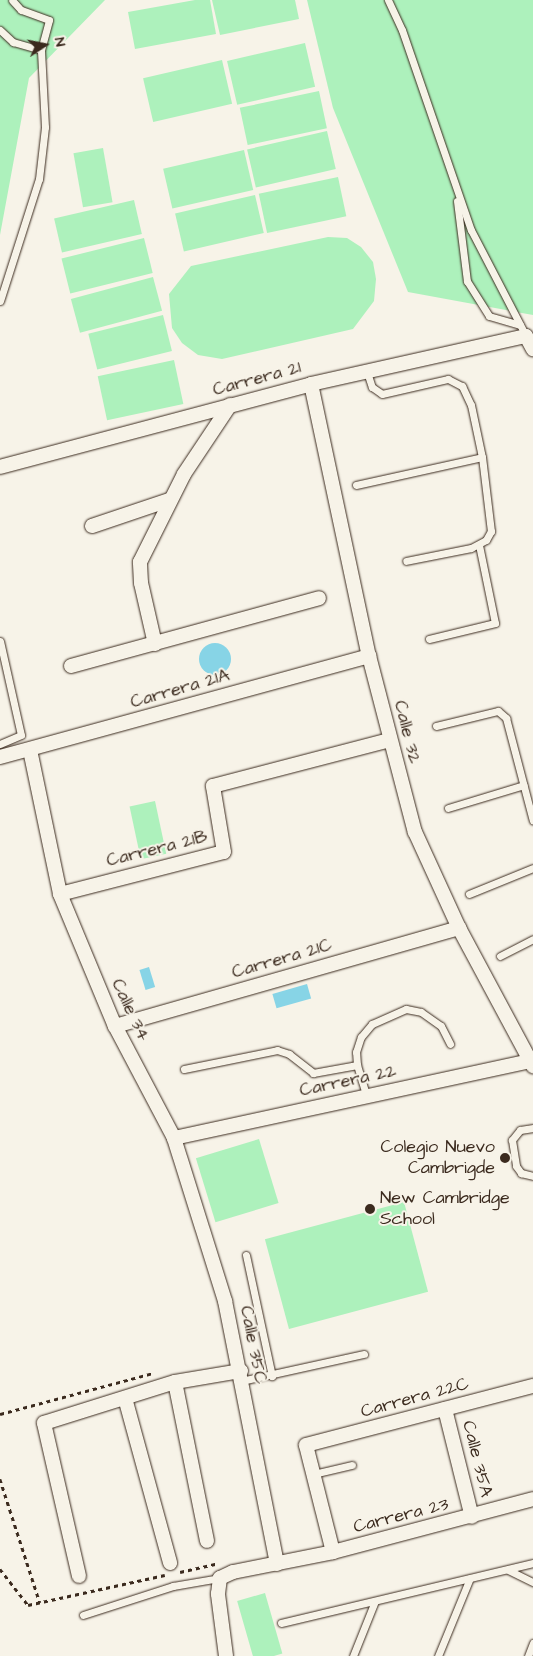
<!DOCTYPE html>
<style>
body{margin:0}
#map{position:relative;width:533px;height:1656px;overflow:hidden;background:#f7f3e8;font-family:"Architects Daughter",sans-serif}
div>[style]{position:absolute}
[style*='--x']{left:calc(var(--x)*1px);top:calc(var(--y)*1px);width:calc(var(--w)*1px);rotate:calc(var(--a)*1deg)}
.green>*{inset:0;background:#adf1bc;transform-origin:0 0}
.water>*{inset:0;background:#87d4e6;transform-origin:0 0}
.round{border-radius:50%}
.path>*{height:2.5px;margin-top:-1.25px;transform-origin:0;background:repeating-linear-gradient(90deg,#3b2a1e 0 4px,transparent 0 8px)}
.roads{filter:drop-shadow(0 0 1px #3b2a1e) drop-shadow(0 0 1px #3b2a1e)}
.service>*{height:7px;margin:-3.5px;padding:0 3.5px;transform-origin:3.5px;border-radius:3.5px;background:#f7f3e8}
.minor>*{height:14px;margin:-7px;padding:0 7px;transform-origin:7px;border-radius:7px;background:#f7f3e8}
.dots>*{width:14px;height:14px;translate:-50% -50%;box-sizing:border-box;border:2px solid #f7f3e8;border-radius:50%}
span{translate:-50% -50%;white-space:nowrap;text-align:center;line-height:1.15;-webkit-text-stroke:4px #f7f3e8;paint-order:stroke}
.street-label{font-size:18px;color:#3b2a1e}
.poi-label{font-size:18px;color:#3b2a1e}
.right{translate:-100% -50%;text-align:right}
.left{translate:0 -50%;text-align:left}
.north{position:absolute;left:20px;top:20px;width:50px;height:50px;-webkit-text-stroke:4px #f7f3e8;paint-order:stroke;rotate:79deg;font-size:14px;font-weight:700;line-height:20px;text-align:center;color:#3b2a1e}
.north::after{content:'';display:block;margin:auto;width:18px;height:22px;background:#3b2a1e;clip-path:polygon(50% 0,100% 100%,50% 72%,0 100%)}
</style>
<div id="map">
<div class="green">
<i style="clip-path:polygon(0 0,105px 0,29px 78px,0 235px)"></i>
<i style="clip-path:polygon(195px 0,210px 0,216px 34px,135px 49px,128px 12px)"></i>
<i style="clip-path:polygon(212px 0,295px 0,299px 19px,220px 35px)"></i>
<i style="clip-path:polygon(307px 0,533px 0,533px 315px,408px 292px,333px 108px)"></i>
<i style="left:305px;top:43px;width:45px;height:80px;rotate:77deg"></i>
<i style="left:222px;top:60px;width:45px;height:81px;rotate:77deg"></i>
<i style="left:319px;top:91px;width:38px;height:81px;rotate:78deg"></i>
<i style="left:327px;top:131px;width:39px;height:82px;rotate:77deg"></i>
<i style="left:103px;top:148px;width:55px;height:30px;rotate:80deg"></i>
<i style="left:244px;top:150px;width:41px;height:83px;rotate:77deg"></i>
<i style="left:338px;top:177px;width:40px;height:81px;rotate:78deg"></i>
<i style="left:255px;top:195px;width:39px;height:82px;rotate:77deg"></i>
<i style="left:134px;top:200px;width:35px;height:82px;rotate:77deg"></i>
<i style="clip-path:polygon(328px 237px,347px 238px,361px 247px,373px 262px,376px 279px,374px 301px,353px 329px,222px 359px,198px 355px,182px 343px,172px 328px,169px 294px,191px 266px)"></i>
<i style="left:144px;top:238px;width:36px;height:85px;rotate:76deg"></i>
<i style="left:153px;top:277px;width:35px;height:85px;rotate:75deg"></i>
<i style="left:163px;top:315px;width:37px;height:77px;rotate:76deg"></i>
<i style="left:174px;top:360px;width:45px;height:78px;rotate:78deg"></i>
<i style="left:155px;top:801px;width:54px;height:26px;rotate:78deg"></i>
<i style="left:259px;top:1139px;width:67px;height:66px;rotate:73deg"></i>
<i style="left:404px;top:1202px;width:93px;height:144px;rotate:75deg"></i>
<i style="left:265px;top:1593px;width:63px;height:29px;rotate:74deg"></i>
</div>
<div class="water">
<i class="round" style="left:199px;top:643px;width:32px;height:32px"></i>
<i style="left:149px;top:967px;width:21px;height:10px;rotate:73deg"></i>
<i style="left:307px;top:984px;width:15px;height:36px;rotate:74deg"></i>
</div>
<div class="path">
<i style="--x:0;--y:1414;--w:158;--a:-15"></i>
<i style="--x:0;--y:1479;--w:130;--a:72.1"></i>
<i style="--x:0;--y:1569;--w:46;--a:52.1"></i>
<i style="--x:28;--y:1605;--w:140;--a:-12.4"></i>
<i style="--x:180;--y:1572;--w:37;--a:-13"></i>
</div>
<div class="roads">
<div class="service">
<i style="--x:388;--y:0;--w:33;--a:65"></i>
<i style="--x:402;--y:30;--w:212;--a:71"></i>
<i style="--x:471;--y:230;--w:119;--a:62.6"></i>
<i style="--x:0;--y:30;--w:18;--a:43"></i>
<i style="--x:13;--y:42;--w:29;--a:16"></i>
<i style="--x:457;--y:201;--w:81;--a:82.9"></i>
<i style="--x:467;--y:281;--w:41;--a:57.8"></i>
<i style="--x:489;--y:316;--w:32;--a:16"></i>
<i style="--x:0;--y:301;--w:128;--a:-72.3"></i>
<i style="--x:39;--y:179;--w:52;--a:-83.4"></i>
<i style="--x:45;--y:127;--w:77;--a:-93"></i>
<i style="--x:41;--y:50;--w:31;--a:-75"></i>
<i style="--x:49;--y:20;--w:30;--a:-160"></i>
<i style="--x:21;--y:10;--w:13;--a:-132"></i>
<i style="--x:367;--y:372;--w:16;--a:72"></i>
<i style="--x:372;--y:387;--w:12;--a:35"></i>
<i style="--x:382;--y:394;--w:68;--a:-12.8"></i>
<i style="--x:448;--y:379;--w:16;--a:27"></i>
<i style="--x:462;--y:386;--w:21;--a:65"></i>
<i style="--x:471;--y:405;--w:53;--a:78.1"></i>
<i style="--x:482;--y:457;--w:75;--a:83.1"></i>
<i style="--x:491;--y:531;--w:10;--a:119"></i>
<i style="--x:486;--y:540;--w:17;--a:152"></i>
<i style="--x:471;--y:548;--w:66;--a:168.7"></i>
<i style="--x:356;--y:485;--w:129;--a:-12.5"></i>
<i style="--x:429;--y:639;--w:68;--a:-13.6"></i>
<i style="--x:495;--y:623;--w:80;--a:-101.6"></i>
<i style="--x:0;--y:641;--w:96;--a:77.4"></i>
<i style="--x:21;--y:735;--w:23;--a:157"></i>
<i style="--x:436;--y:726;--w:64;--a:-13.6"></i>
<i style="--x:498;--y:711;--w:11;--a:41"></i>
<i style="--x:506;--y:718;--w:106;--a:75.3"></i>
<i style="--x:448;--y:808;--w:79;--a:-16.8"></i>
<i style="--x:469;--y:894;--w:69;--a:-22.1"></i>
<i style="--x:500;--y:956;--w:37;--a:-27"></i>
<i style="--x:357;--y:1065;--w:34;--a:73"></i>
<i style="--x:184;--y:1069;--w:95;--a:-11.5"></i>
<i style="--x:277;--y:1050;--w:13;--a:18"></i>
<i style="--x:289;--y:1054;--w:31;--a:38"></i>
<i style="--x:313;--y:1073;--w:45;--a:-10.3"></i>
<i style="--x:357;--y:1065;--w:13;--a:-94"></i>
<i style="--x:356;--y:1052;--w:16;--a:-72"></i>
<i style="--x:361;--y:1037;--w:17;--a:-50"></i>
<i style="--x:372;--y:1024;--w:37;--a:-24"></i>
<i style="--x:406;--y:1009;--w:15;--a:11"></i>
<i style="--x:421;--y:1012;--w:24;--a:35"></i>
<i style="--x:441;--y:1026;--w:20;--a:63"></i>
<i style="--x:533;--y:1128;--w:13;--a:171"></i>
<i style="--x:520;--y:1130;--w:13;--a:129"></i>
<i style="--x:512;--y:1140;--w:26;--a:81"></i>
<i style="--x:516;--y:1166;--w:9;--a:54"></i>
<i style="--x:521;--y:1173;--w:12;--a:14"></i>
<i style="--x:246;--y:1255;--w:124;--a:77.9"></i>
<i style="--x:241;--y:1381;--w:126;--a:-12.4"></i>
<i style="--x:313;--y:1474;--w:40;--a:-13"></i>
<i style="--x:508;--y:1570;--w:28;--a:26"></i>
<i style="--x:83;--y:1615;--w:95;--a:-17.9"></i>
<i style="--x:173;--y:1586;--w:48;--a:-9.7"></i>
<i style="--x:281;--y:1623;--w:259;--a:-13.4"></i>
<i style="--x:353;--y:1656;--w:59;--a:-68.2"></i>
<i style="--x:438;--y:1656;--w:84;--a:-67.7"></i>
<i style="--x:528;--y:1656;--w:14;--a:-69"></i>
</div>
<div class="minor">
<i style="--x:311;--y:384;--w:278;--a:78"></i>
<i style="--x:369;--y:656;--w:182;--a:75.4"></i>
<i style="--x:415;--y:832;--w:106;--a:65.4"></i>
<i style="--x:459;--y:928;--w:157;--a:61.8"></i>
<i style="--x:0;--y:467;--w:322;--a:-14.9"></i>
<i style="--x:311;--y:384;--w:220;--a:-12.6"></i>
<i style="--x:526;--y:336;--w:15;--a:62"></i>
<i style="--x:92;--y:526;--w:81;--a:-18.7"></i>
<i style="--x:155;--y:644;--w:63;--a:-102.9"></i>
<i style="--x:141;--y:583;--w:21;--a:-93"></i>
<i style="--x:140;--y:562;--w:98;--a:-63.4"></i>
<i style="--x:184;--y:474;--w:83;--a:-56.3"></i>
<i style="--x:71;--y:666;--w:257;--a:-15.3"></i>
<i style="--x:30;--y:750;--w:147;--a:78.2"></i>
<i style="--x:60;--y:894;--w:143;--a:67.4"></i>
<i style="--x:115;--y:1026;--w:127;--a:62.2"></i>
<i style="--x:174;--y:1138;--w:171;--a:72.6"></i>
<i style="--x:225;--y:1301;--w:268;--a:78.8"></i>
<i style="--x:0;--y:757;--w:383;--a:-15.3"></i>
<i style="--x:60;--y:894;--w:169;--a:-14.4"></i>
<i style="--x:224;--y:852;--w:67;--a:-99.5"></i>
<i style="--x:213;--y:786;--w:182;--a:-14.6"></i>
<i style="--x:115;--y:1026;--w:358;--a:-15.9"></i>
<i style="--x:174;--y:1138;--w:364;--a:-12.2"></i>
<i style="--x:175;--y:1382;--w:162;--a:78.6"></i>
<i style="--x:125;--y:1398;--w:171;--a:74.7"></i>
<i style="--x:445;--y:1409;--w:111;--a:76"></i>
<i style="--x:333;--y:1552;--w:110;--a:-104.2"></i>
<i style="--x:306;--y:1445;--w:235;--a:-14.6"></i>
<i style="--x:79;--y:1576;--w:157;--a:-102.9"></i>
<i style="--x:44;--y:1423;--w:137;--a:-17.4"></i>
<i style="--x:175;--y:1382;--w:67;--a:-9.5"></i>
<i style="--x:226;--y:1656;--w:63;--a:-97.4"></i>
<i style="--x:218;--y:1594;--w:16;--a:-83"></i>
<i style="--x:220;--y:1578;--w:14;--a:-25"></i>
<i style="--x:233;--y:1572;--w:102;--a:-11.3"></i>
<i style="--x:333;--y:1552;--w:207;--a:-14.8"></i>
</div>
</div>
<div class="dots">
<i style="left:505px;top:1158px;background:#3b2a1e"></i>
<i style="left:370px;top:1209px;background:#3b2a1e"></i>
</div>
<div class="street-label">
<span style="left:257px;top:379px;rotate:-15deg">Carrera 21</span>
<span style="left:180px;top:689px;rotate:-16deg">Carrera 21A</span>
<span style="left:407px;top:732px;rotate:76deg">Calle 32</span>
<span style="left:157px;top:849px;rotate:-14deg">Carrera 21B</span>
<span style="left:282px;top:959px;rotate:-16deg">Carrera 21C</span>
<span style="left:130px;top:1010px;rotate:65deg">Calle 34</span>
<span style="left:348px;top:1081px;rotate:-12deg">Carrera 22</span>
<span style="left:253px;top:1345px;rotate:79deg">Calle 35C</span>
<span style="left:415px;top:1398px;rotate:-15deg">Carrera 22C</span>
<span style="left:477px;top:1459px;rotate:76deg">Calle 35A</span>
<span style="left:401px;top:1516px;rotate:-14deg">Carrera 23</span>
</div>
<div class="poi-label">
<span class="right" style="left:495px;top:1158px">Colegio Nuevo<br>Cambrigde</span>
<span class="left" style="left:380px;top:1209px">New Cambridge<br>School</span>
</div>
<div class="north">N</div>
</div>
